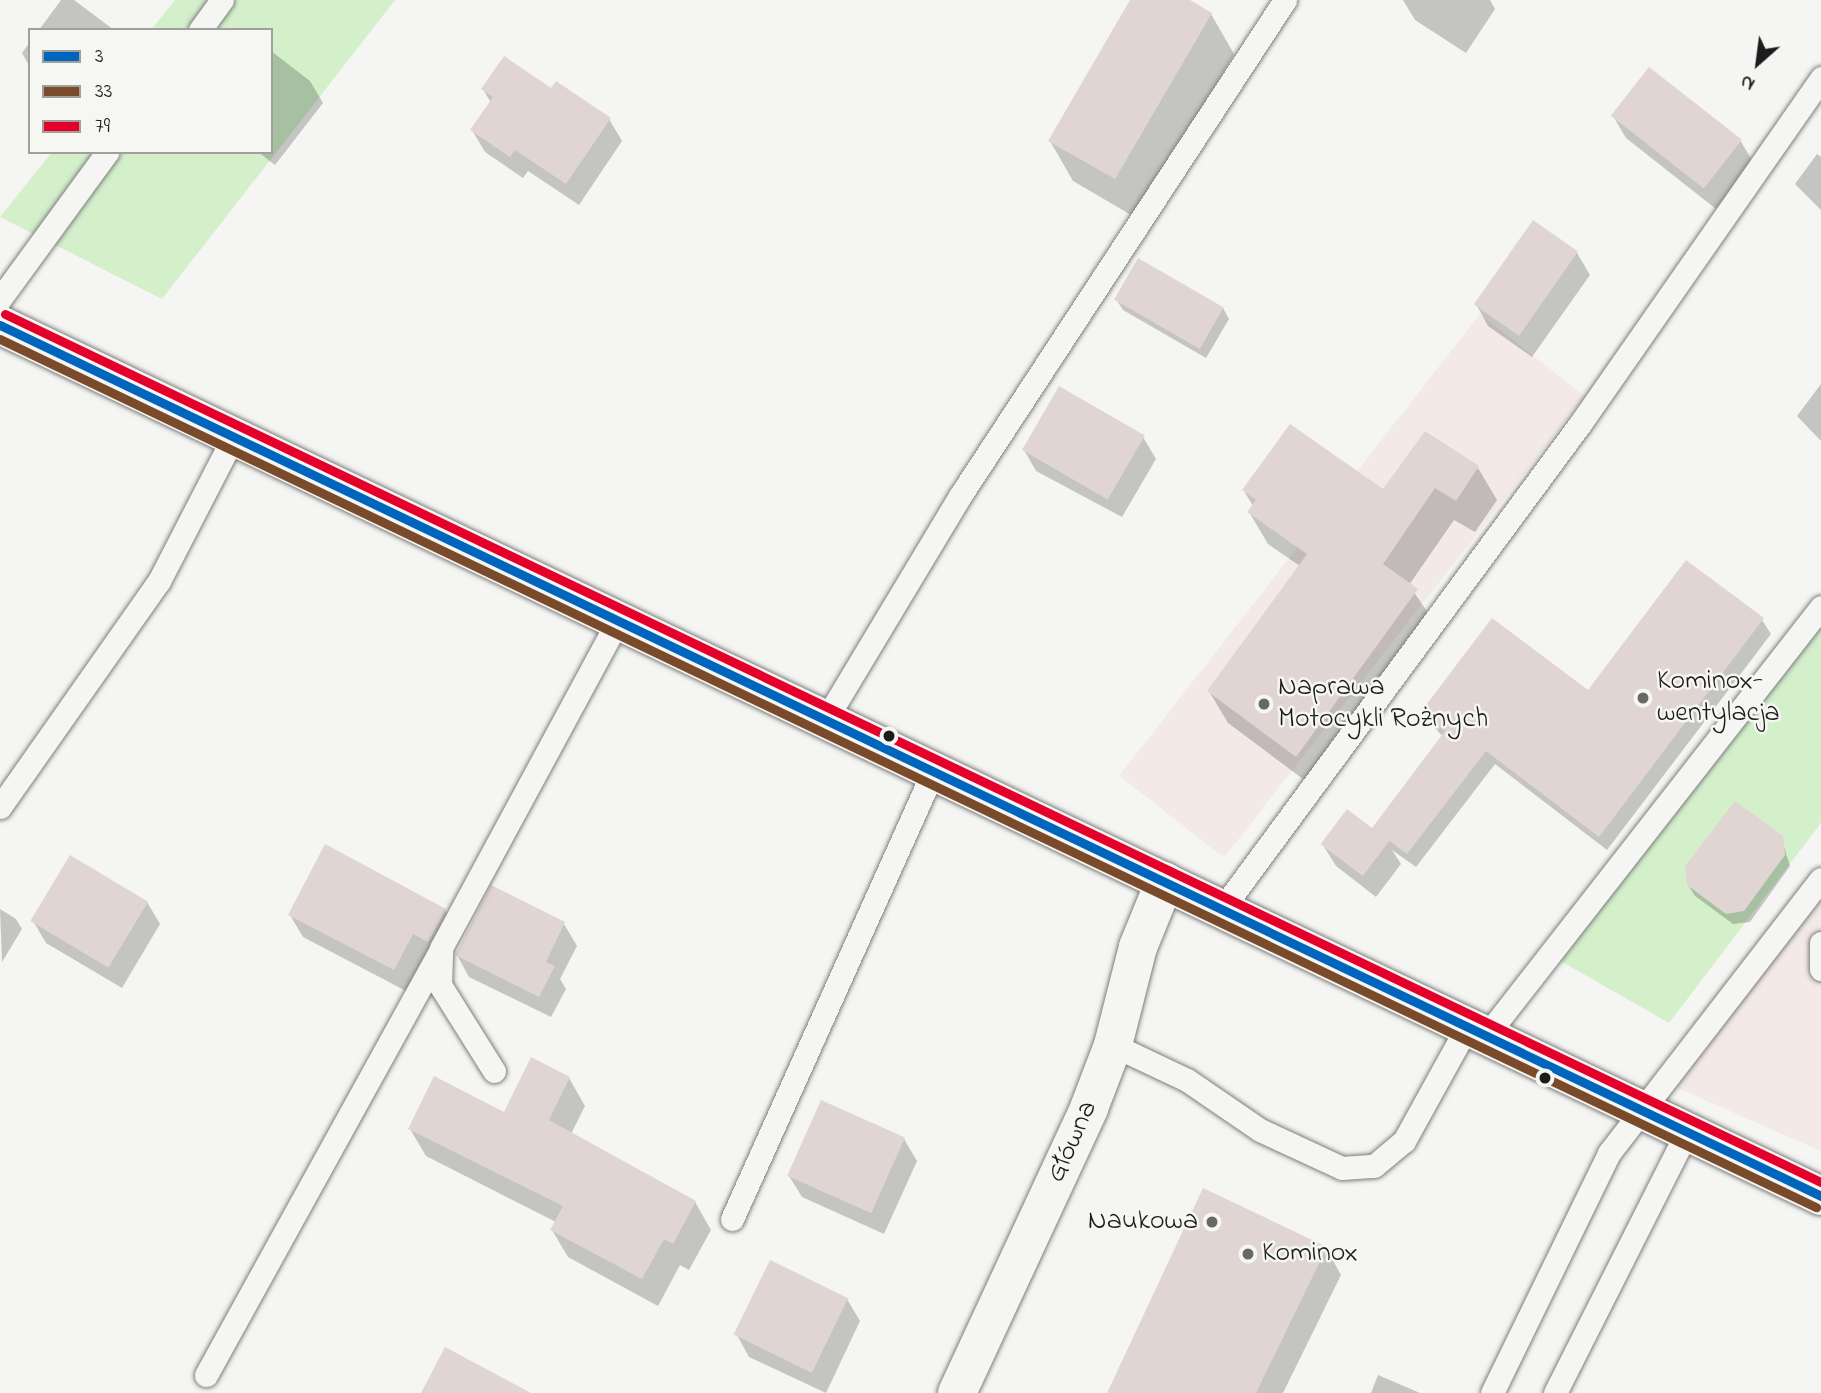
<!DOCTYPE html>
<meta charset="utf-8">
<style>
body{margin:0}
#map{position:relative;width:1821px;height:1393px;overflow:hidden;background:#f5f5f3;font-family:"Indie Flower",sans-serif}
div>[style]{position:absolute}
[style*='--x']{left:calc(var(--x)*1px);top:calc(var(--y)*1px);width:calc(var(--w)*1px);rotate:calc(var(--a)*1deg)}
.built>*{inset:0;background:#f3e9e6;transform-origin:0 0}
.green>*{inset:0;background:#d3f0cb}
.shadow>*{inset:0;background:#0003}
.building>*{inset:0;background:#e0d5d3;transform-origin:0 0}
.roads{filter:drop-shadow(0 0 2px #7e7e7d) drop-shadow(0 0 2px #7e7e7d)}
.service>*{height:23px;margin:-11.5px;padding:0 11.5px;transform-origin:11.5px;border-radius:11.5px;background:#f5f5f3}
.minor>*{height:38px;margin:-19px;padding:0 19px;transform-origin:19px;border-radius:19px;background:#f5f5f3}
.secondary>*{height:38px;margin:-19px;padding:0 19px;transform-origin:19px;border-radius:19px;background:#f5f5f3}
.bus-1>*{height:9px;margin:-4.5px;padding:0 4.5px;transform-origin:4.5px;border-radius:4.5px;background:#0065bd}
.bus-2>*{height:9px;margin:-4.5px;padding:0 4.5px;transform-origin:4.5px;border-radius:4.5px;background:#7a4b2a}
.bus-3>*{height:9px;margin:-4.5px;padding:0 4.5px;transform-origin:4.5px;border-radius:4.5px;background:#e4002b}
.dots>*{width:19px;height:19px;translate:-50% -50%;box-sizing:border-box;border:4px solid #f6f6f2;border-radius:50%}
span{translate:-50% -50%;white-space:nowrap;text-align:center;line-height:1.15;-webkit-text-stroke:5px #f6f6f2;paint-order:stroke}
.poi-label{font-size:28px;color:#1c1c1c}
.left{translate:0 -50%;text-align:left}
.right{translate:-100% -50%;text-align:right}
.street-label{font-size:28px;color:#1c1c1c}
.legend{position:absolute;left:28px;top:28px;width:245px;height:126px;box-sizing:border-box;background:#f6f6f2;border:2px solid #9f9f9c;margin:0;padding:9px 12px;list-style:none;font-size:21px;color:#1c1c1c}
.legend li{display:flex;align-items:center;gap:14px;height:35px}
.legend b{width:35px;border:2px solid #9f9f9c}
.north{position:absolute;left:1723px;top:28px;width:70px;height:70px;-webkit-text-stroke:5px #f6f6f2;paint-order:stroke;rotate:208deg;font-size:19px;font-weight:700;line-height:28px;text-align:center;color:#1c1c1c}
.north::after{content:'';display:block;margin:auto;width:24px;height:32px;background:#1c1c1c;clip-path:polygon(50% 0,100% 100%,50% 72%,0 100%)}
</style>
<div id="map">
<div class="built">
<i style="left:1480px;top:314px;width:133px;height:586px;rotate:38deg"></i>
<i style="clip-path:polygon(1821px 899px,1821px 1151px,1675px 1087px)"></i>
</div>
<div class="green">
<i style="clip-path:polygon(175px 0,395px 0,162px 299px,0 217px,52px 152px,271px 152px,271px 30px,151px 30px)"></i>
<i style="clip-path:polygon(1821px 597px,1821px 823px,1669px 1023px,1550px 955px)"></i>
</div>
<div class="shadow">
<i style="clip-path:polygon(61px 0,74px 0,114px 30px,39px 30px)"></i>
<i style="clip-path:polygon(1132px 0,1187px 0,1211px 14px,1234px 54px,1138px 219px,1073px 181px,1050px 141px)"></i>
<i style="clip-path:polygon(1403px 0,1490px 0,1495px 9px,1466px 53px,1415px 20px)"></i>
<i style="clip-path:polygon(30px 42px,30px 67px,22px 53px)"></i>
<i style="clip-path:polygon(271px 51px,310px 81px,323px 103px,275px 165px,258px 152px,271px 152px)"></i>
<i style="clip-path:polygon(483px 89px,552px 91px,609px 119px,622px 141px,579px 205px,528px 171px,523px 178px,485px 152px,472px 130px,491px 103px)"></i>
<i style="clip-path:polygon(1613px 116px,1740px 140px,1753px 162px,1716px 209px,1626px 138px)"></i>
<i style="clip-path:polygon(1817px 154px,1821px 157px,1821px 210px,1795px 184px)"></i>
<i style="clip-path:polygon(1534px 222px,1577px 253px,1590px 275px,1532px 357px,1488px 326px,1476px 304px)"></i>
<i style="clip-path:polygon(1116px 299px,1223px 308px,1229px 319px,1206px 358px,1123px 310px)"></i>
<i style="clip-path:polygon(1821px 384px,1821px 441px,1797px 416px)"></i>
<i style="clip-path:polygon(1143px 437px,1156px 459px,1122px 517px,1036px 471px,1024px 450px)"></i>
<i style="clip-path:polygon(1478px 468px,1497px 500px,1475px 532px,1454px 520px,1409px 585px,1435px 623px,1315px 788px,1228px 723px,1209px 691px,1300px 566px,1268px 544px,1249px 512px,1253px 506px,1244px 491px,1383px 491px)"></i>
<i style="clip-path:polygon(1762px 620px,1771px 634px,1607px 850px,1495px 764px,1416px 867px,1392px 850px,1401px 864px,1376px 897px,1336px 866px,1323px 845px,1372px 830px,1443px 737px,1422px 713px,1589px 692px)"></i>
<i style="clip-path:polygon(1781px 837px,1790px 866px,1750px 922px,1733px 924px,1695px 896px,1688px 885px)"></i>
<i style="clip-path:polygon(147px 902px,160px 924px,122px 988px,46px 943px,33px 921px)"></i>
<i style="clip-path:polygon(0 909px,16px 919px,22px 929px,2px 962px)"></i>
<i style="clip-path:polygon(445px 910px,458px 932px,406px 991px,303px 937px,290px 915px)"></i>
<i style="clip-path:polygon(564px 924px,577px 946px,560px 979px,566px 989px,551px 1017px,469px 977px,457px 955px)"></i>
<i style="clip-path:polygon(569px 1078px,585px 1106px,571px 1134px,695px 1202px,711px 1230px,689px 1270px,680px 1265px,658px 1306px,568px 1257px,552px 1230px,556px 1222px,426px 1156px,410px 1129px,505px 1114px)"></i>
<i style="clip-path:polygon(904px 1139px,917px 1161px,884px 1234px,802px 1197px,789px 1176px)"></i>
<i style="clip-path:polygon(1326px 1248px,1341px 1275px,1283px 1393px,1116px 1393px)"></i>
<i style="clip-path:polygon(847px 1299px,860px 1321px,826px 1393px,749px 1357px,737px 1335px)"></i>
<i style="clip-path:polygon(1378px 1375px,1420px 1393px,1371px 1393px)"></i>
</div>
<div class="building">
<i style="clip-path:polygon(1130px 0,1190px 0,1212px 13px,1115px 179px,1048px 141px)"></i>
<i style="clip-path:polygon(504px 56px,551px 88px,556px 81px,611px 118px,566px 184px,515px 150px,510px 157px,470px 130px,493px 97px,481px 89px)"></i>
<i style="left:1649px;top:67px;width:118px;height:62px;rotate:38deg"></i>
<i style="left:1533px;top:220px;width:55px;height:103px;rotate:35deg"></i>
<i style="left:1138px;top:258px;width:99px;height:48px;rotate:30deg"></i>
<i style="left:1059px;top:386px;width:99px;height:74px;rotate:30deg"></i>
<i style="clip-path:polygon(1290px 424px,1383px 489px,1425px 431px,1479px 466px,1456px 501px,1435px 488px,1383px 564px,1418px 589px,1296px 757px,1207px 691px,1307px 554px,1247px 512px,1256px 500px,1242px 490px)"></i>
<i style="clip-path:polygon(1686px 560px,1764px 618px,1599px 837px,1486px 751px,1407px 854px,1372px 828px,1445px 731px,1420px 713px,1492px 618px,1588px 690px)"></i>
<i style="clip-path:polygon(1735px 801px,1783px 836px,1785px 855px,1744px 911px,1726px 914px,1687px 885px,1685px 866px)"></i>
<i style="left:1347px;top:809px;width:53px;height:44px;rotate:37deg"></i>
<i style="clip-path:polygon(325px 844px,446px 909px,428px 942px,413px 934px,394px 970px,288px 915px)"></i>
<i style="left:70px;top:855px;width:91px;height:77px;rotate:31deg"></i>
<i style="clip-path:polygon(491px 885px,565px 922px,546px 962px,555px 966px,539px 997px,455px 955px)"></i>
<i style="clip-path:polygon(531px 1057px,570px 1077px,549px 1120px,696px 1201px,673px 1244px,664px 1239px,642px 1279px,550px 1230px,563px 1206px,408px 1129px,434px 1076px,504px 1112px)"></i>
<i style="left:821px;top:1100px;width:92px;height:83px;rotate:24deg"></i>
<i style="clip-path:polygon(1203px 1188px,1327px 1247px,1256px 1393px,1107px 1393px)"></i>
<i style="left:770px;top:1260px;width:87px;height:83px;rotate:26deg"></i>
<i style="clip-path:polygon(445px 1347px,531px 1393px,421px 1393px)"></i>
</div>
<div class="roads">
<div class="service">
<i style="--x:200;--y:30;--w:37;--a:-54"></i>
<i style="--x:0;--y:299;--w:182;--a:-53.9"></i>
<i style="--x:826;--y:719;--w:260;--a:-59"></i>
<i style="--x:960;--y:496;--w:593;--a:-56.77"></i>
<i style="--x:0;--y:807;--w:276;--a:-54.9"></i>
<i style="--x:159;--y:581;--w:163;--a:-62.7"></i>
<i style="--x:1222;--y:909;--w:603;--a:-53.57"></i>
<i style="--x:1580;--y:424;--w:422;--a:-55.1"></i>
<i style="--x:1821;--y:943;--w:26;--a:90"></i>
<i style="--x:1486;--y:1036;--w:544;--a:-52.01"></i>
<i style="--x:1113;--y:1045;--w:82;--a:25.3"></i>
<i style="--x:1187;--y:1080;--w:88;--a:34.4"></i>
<i style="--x:1260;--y:1130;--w:90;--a:24.9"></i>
<i style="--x:1342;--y:1168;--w:32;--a:-4"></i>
<i style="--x:1374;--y:1166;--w:39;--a:-40"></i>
<i style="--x:1404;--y:1141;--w:130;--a:-61.1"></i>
<i style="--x:494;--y:1071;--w:102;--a:-122.1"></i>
<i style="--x:440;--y:985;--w:37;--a:-88"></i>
<i style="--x:441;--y:948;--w:373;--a:-61.6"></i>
<i style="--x:732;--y:1219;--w:492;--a:-65.8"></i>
<i style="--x:206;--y:1375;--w:481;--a:-61.1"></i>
<i style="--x:1492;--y:1393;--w:267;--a:-64"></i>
<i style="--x:1609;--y:1153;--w:346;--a:-52.3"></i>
<i style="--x:1555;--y:1393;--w:292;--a:-63.2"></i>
</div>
<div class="minor">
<i style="--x:957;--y:1393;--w:314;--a:-65.1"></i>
<i style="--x:1089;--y:1108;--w:67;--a:-69.1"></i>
<i style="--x:1113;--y:1045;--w:101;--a:-75.7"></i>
<i style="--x:1138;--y:947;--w:71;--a:-67.8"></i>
</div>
<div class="secondary">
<i style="--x:0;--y:325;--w:2019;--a:25.56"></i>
</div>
</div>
<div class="bus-1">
<i style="--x:0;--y:325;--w:2019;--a:25.56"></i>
</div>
<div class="bus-2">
<i style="--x:0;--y:339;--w:2013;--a:25.55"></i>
</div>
<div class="bus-3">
<i style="--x:5;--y:314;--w:2013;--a:25.55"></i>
</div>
<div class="dots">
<i style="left:1643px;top:698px;background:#686867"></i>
<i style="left:1264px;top:704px;background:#686867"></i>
<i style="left:889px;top:736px;background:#1c1c1c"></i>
<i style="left:1545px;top:1078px;background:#1c1c1c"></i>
<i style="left:1212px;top:1222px;background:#686867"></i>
<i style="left:1248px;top:1254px;background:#686867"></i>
</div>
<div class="poi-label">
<span class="left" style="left:1657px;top:698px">Kominox-<br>wentylacja</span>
<span class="left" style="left:1278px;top:704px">Naprawa<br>Motocykli Rożnych</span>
<span class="right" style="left:1198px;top:1222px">Naukowa</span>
<span class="left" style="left:1262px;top:1254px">Kominox</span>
</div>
<div class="street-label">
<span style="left:1073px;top:1142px;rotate:-66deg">Główna</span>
</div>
<ul class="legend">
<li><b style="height:9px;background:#0065bd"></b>3</li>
<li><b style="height:9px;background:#7a4b2a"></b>33</li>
<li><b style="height:9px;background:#e4002b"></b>79</li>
</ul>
<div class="north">N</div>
</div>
